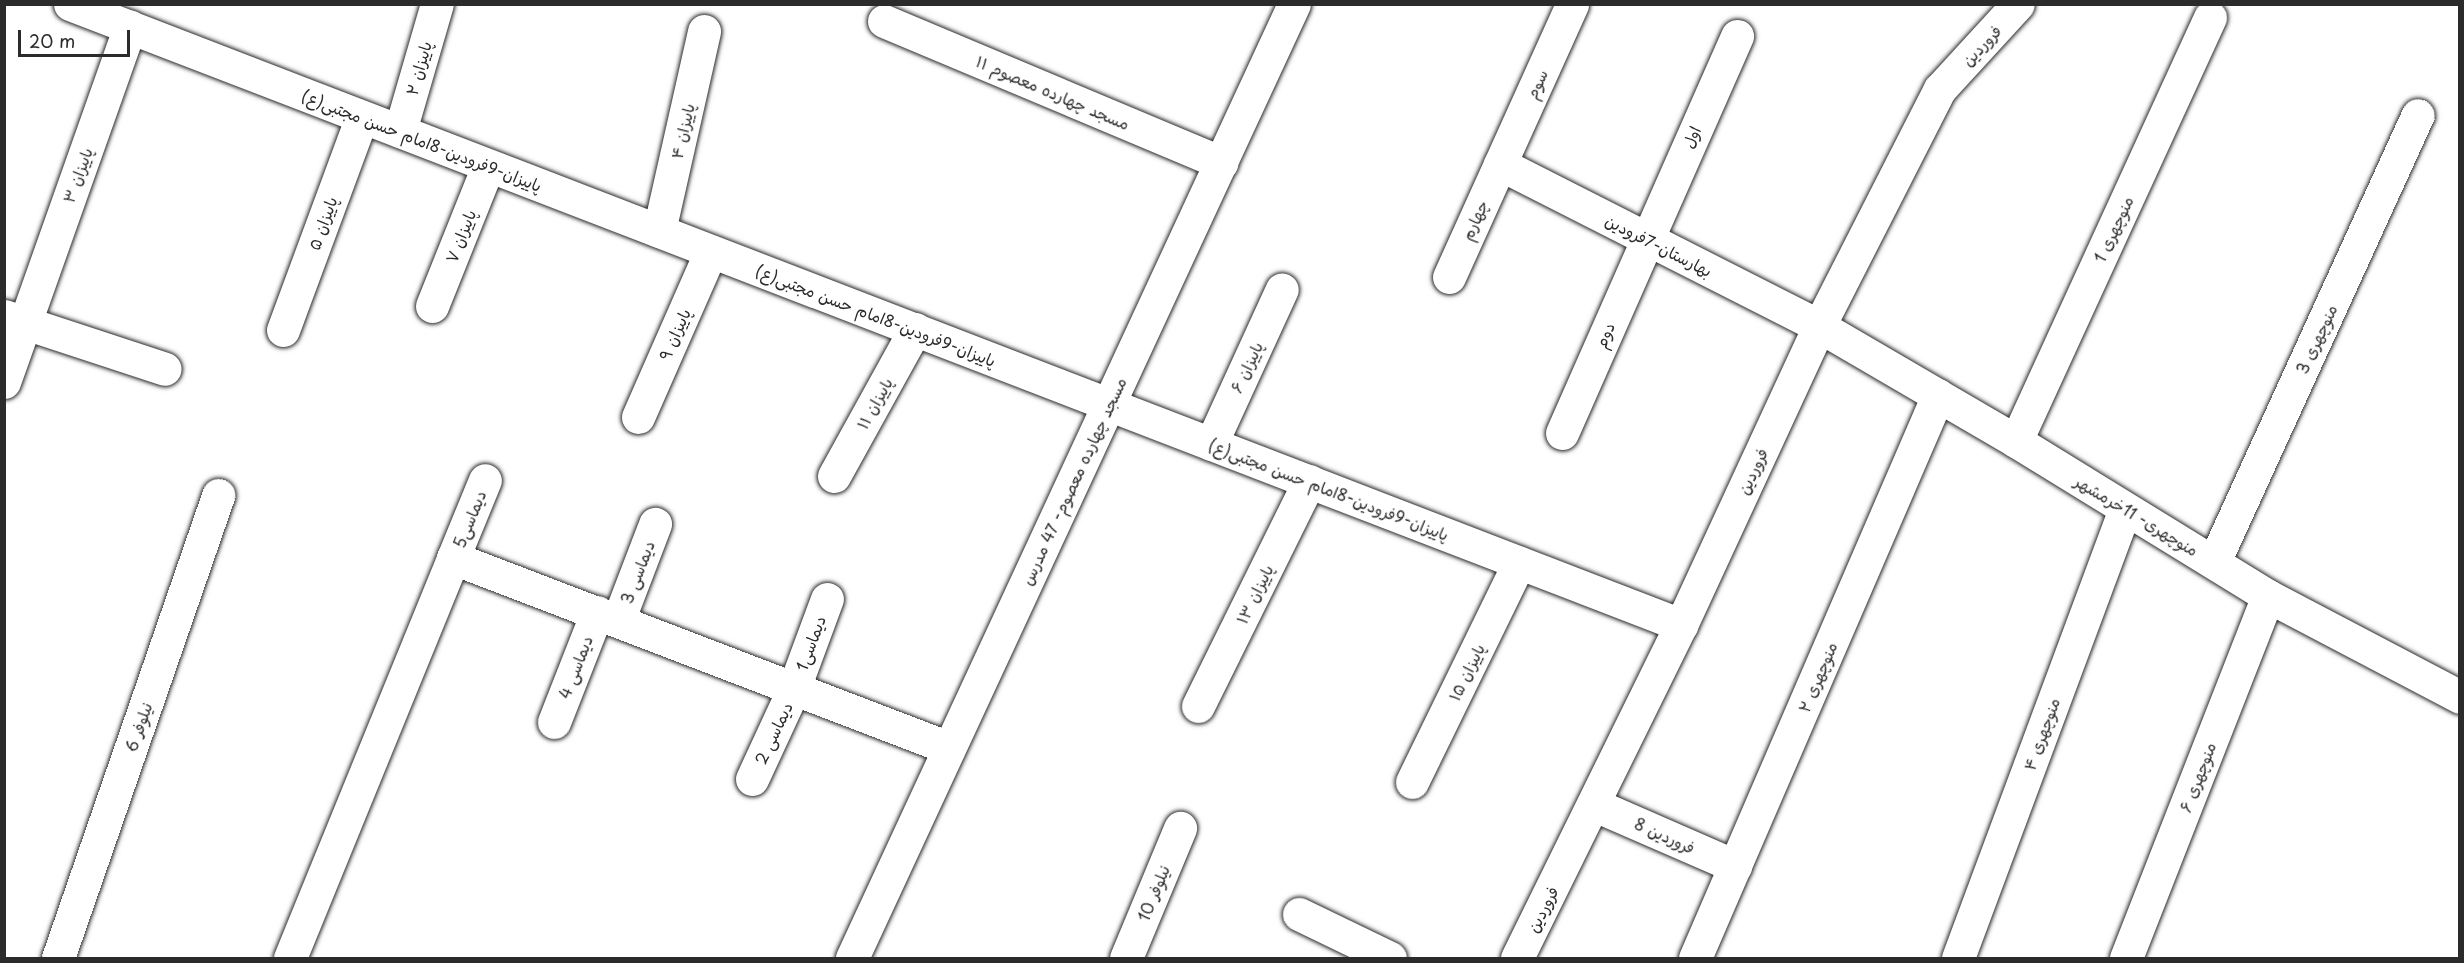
<!DOCTYPE html>
<meta charset="utf-8">
<style>
body{margin:0}
#map{position:relative;width:2464px;height:963px;overflow:hidden;background:#fff;font-family:"Playpen Sans","Playpen Sans Arabic",sans-serif}
div>[style]{position:absolute}
[style*='--x']{left:calc(var(--x)*1px);top:calc(var(--y)*1px);width:calc(var(--w)*1px);rotate:calc(var(--a)*1deg)}
.roads{filter:drop-shadow(0 0 2px #2b2b2b) drop-shadow(0 0 2px #2b2b2b)}
.minor>*{height:33px;margin:-16.5px;padding:0 16.5px;transform-origin:16.5px;border-radius:16.5px;background:#fff}
span{translate:-50% -50%;white-space:nowrap;text-align:center;line-height:1.15;-webkit-text-stroke:4.5px #fff;paint-order:stroke}
.street-label{font-size:16px;color:#2b2b2b}
.frame{position:absolute;inset:0;border:6px solid #2b2b2b;pointer-events:none}
.scale{position:absolute;left:18px;top:30px;width:112px;height:27px;box-sizing:border-box;border:3px solid #2b2b2b;border-top:0;padding-left:8px;font-size:18px;line-height:21px;white-space:nowrap;color:#2b2b2b;-webkit-text-stroke:4px #fff;paint-order:stroke}
</style>
<div id="map">
<div class="roads">
<div class="minor">
<i style="--x:70;--y:4;--w:1727;--a:21.08"></i>
<i style="--x:884;--y:21;--w:366;--a:22.8"></i>
<i style="--x:400;--y:131;--w:132;--a:-73.8"></i>
<i style="--x:1500;--y:164;--w:358;--a:26.9"></i>
<i style="--x:1819;--y:326;--w:228;--a:30.3"></i>
<i style="--x:2016;--y:441;--w:296;--a:31.6"></i>
<i style="--x:2268;--y:596;--w:217;--a:27.7"></i>
<i style="--x:659;--y:231;--w:205;--a:-77.3"></i>
<i style="--x:1449;--y:277;--w:299;--a:-65.7"></i>
<i style="--x:432;--y:306;--w:151;--a:-68.2"></i>
<i style="--x:4;--y:316;--w:169;--a:18.2"></i>
<i style="--x:283;--y:330;--w:227;--a:-69.7"></i>
<i style="--x:4;--y:382;--w:377;--a:-70.5"></i>
<i style="--x:638;--y:417;--w:181;--a:-66.3"></i>
<i style="--x:1562;--y:433;--w:434;--a:-66.2"></i>
<i style="--x:2016;--y:441;--w:466;--a:-65.4"></i>
<i style="--x:1211;--y:444;--w:170;--a:-65.4"></i>
<i style="--x:834;--y:476;--w:168;--a:-61.1"></i>
<i style="--x:453;--y:558;--w:84;--a:-67.7"></i>
<i style="--x:2214;--y:562;--w:491;--a:-65.5"></i>
<i style="--x:618;--y:621;--w:104;--a:-69.1"></i>
<i style="--x:1198;--y:706;--w:251;--a:-63.7"></i>
<i style="--x:554;--y:722;--w:118;--a:-68.6"></i>
<i style="--x:752;--y:779;--w:100;--a:-65.2"></i>
<i style="--x:794;--y:688;--w:95;--a:-69.7"></i>
<i style="--x:1412;--y:782;--w:244;--a:-64"></i>
<i style="--x:1595;--y:805;--w:153;--a:23.5"></i>
<i style="--x:1299;--y:914;--w:101;--a:25.8"></i>
<i style="--x:58;--y:958;--w:490;--a:-70.9"></i>
<i style="--x:290;--y:958;--w:432;--a:-67.8"></i>
<i style="--x:453;--y:558;--w:531;--a:20.96"></i>
<i style="--x:852;--y:958;--w:1051;--a:-65.14"></i>
<i style="--x:1126;--y:958;--w:141;--a:-67.4"></i>
<i style="--x:1517;--y:958;--w:371;--a:-63.8"></i>
<i style="--x:1681;--y:625;--w:329;--a:-65.2"></i>
<i style="--x:1819;--y:326;--w:266;--a:-63"></i>
<i style="--x:1940;--y:89;--w:115;--a:-47.5"></i>
<i style="--x:1695;--y:958;--w:613;--a:-66.65"></i>
<i style="--x:1958;--y:958;--w:479;--a:-69.6"></i>
<i style="--x:2126;--y:958;--w:389;--a:-68.6"></i>
</div>
</div>
<div class="street-label">
<span style="left:1981px;top:45px;rotate:-47deg">فروردین</span>
<span style="left:418px;top:68px;rotate:-74deg">پاییزان ۲</span>
<span style="left:1536px;top:84px;rotate:-66deg">سوم</span>
<span style="left:1053px;top:92px;rotate:23deg">مسجد چهارده معصوم ۱۱</span>
<span style="left:682px;top:131px;rotate:-77deg">پاییزان ۴</span>
<span style="left:1691px;top:137px;rotate:-66deg">اول</span>
<span style="left:422px;top:140px;rotate:21deg">پاییزان-9فرودین-8امام حسن مجتبی(ع)</span>
<span style="left:77px;top:175px;rotate:-70deg">پاییزان ۳</span>
<span style="left:1474px;top:220px;rotate:-66deg">چهارم</span>
<span style="left:322px;top:223px;rotate:-70deg">پاییزان ۵</span>
<span style="left:2113px;top:229px;rotate:-65deg">منوچهری 1</span>
<span style="left:460px;top:236px;rotate:-68deg">پاییزان ۷</span>
<span style="left:1659px;top:245px;rotate:27deg">بهارستان-7فرودین</span>
<span style="left:876px;top:315px;rotate:21deg">پاییزان-9فرودین-8امام حسن مجتبی(ع)</span>
<span style="left:674px;top:334px;rotate:-66deg">پاییزان ۹</span>
<span style="left:1604px;top:335px;rotate:-67deg">دوم</span>
<span style="left:2316px;top:339px;rotate:-65deg">منوچهری 3</span>
<span style="left:1246px;top:367px;rotate:-65deg">پاییزان ۶</span>
<span style="left:874px;top:403px;rotate:-61deg">پاییزان ۱۱</span>
<span style="left:1752px;top:471px;rotate:-65deg">فروردین</span>
<span style="left:1073px;top:481px;rotate:-65deg">مسجد چهارده معصوم- 47 مدرس</span>
<span style="left:1329px;top:489px;rotate:21deg">پاییزان-9فرودین-8امام حسن مجتبی(ع)</span>
<span style="left:2137px;top:515px;rotate:31deg">منوچهری- 11خرمشهر</span>
<span style="left:469px;top:519px;rotate:-68deg">دیماسی5</span>
<span style="left:637px;top:572px;rotate:-69deg">دیماسی 3</span>
<span style="left:1254px;top:594px;rotate:-64deg">پاییزان ۱۳</span>
<span style="left:810px;top:643px;rotate:-70deg">1دیماسی</span>
<span style="left:575px;top:667px;rotate:-69deg">دیماسی 4</span>
<span style="left:1466px;top:672px;rotate:-64deg">پاییزان ۱۵</span>
<span style="left:1817px;top:677px;rotate:-67deg">منوچهری ۲</span>
<span style="left:138px;top:727px;rotate:-71deg">نیلوفر 6</span>
<span style="left:773px;top:733px;rotate:-65deg">دیماسی 2</span>
<span style="left:2041px;top:734px;rotate:-70deg">منوچهری ۴</span>
<span style="left:2197px;top:777px;rotate:-69deg">منوچهری ۶</span>
<span style="left:1665px;top:835px;rotate:24deg">8 فروردین</span>
<span style="left:1153px;top:893px;rotate:-68deg">نیلوفر 10</span>
<span style="left:1542px;top:909px;rotate:-63deg">فروردین</span>
</div>
<div class="frame"></div>
<div class="scale">20 m</div>
</div>
